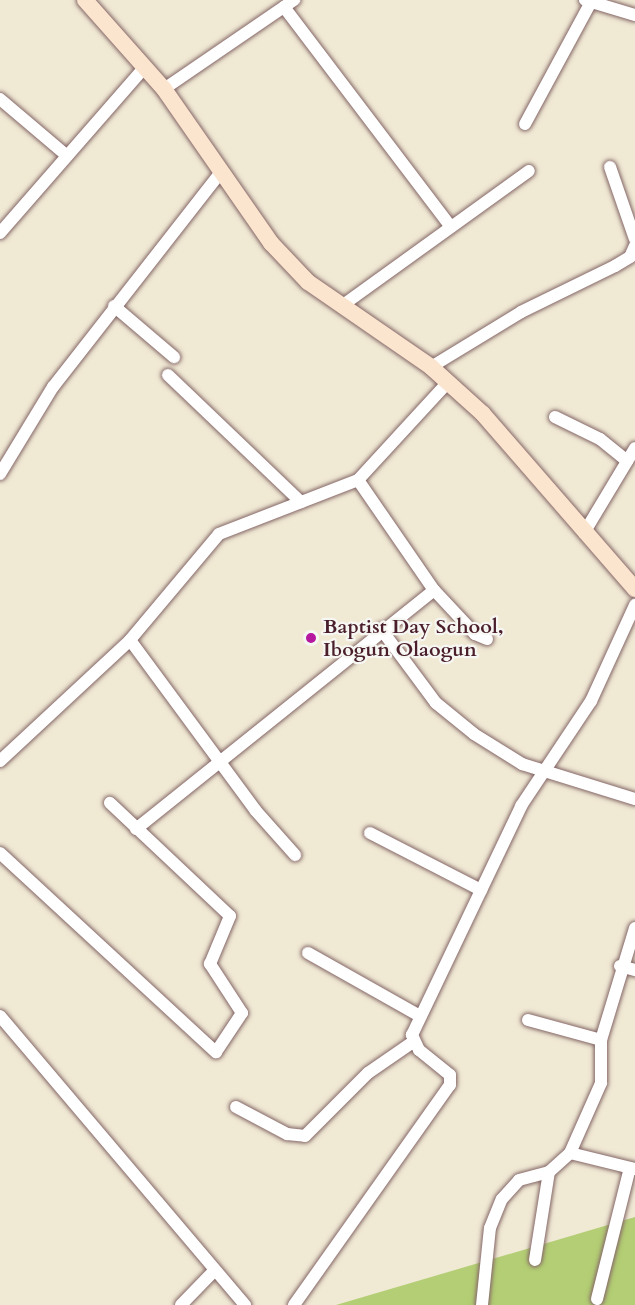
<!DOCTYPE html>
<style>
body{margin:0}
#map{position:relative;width:635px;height:1305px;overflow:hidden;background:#f0e9d4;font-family:Cardo,serif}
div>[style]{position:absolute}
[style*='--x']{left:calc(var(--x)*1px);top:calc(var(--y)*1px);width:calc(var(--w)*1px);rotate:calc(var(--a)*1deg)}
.green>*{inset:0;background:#b3ce74}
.roads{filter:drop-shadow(0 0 2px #846666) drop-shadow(0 0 2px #846666)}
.street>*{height:12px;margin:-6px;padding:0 6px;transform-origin:6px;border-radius:6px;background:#fff}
.secondary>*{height:16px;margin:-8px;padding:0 8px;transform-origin:8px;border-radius:8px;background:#fce5cf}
.dots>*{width:16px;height:16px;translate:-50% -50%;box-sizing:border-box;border:3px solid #f6f6f2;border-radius:50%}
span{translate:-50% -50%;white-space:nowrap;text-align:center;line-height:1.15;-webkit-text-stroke:4.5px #f6f6f2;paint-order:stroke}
.poi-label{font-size:20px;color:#4a1f2b;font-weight:700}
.left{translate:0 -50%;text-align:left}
</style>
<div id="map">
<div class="green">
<i style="clip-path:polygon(635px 1217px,635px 1305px,336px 1305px)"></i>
</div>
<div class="roads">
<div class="street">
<i style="--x:585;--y:0;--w:52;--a:16.7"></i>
<i style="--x:284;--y:7;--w:276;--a:52.8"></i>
<i style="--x:164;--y:89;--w:158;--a:-34.4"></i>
<i style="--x:0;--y:99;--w:87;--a:40.3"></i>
<i style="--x:525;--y:124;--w:136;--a:-61.6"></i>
<i style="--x:610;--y:167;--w:76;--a:70.9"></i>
<i style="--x:0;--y:233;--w:216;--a:-48.9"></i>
<i style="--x:343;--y:305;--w:229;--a:-35.8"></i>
<i style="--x:114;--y:306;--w:79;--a:40.4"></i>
<i style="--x:431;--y:367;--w:105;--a:-31.4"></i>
<i style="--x:521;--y:312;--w:105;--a:-26.1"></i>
<i style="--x:615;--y:266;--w:17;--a:-31"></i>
<i style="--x:630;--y:257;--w:12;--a:-66"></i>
<i style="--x:168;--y:375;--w:184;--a:43.7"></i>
<i style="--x:555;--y:417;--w:50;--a:26.1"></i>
<i style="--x:600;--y:439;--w:35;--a:39"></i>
<i style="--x:0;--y:474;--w:102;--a:-58.7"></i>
<i style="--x:53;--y:387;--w:273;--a:-52"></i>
<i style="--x:358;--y:480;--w:134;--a:55.4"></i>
<i style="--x:434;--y:590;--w:60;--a:47"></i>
<i style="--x:475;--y:634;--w:13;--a:23"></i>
<i style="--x:584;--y:533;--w:99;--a:-59"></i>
<i style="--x:381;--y:629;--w:92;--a:53.4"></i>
<i style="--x:436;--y:703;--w:49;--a:39.2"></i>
<i style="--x:474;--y:734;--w:57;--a:32"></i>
<i style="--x:522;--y:764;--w:118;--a:17.2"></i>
<i style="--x:130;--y:640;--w:212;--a:53.6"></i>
<i style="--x:256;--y:811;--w:59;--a:48.4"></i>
<i style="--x:0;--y:761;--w:178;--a:-42.9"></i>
<i style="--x:130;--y:640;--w:138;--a:-50"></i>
<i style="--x:219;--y:534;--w:149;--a:-21.2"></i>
<i style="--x:358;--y:480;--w:133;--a:-47.4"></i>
<i style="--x:136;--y:829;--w:382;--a:-38.7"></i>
<i style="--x:370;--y:833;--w:125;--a:27.2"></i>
<i style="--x:0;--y:853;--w:294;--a:42.7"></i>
<i style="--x:216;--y:1052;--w:47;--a:-56.3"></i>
<i style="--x:242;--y:1013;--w:59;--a:-123.1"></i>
<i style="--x:210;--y:964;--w:52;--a:-67.4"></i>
<i style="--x:230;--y:916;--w:165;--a:-136.7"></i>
<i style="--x:308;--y:953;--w:129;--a:29.4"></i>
<i style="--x:620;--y:966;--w:16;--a:15"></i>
<i style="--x:0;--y:1016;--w:379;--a:49.7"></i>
<i style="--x:528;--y:1020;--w:76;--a:15.3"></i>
<i style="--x:236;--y:1107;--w:58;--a:27.9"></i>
<i style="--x:287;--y:1134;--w:18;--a:6"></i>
<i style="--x:305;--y:1136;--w:89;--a:-45"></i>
<i style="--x:368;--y:1073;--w:55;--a:-34.6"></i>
<i style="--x:570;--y:1153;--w:77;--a:-66.1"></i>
<i style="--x:601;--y:1083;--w:43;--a:-90"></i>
<i style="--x:601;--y:1040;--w:117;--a:-73.1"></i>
<i style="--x:535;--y:1260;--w:89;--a:-81"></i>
<i style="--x:597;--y:1299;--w:135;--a:-75.9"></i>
<i style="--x:181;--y:1305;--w:47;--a:-45.9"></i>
<i style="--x:294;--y:1305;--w:270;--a:-54.7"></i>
<i style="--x:450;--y:1085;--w:10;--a:-90"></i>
<i style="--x:450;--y:1075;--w:40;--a:-141"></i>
<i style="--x:419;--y:1050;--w:17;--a:-115"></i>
<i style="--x:412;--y:1035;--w:254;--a:-64.5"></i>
<i style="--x:521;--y:806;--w:126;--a:-56.3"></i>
<i style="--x:591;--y:701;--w:106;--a:-65.4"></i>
<i style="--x:482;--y:1305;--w:77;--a:-84.1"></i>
<i style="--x:490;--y:1228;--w:31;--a:-68"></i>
<i style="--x:502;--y:1199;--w:25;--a:-48"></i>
<i style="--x:519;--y:1180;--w:31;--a:-15"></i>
<i style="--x:549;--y:1172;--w:28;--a:-42"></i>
<i style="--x:570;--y:1153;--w:67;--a:13.8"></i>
</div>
<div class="secondary">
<i style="--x:85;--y:0;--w:119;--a:48.4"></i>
<i style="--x:164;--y:89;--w:188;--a:55.2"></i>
<i style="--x:271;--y:243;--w:54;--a:46.5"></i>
<i style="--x:308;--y:282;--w:150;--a:34.6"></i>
<i style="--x:431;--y:367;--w:70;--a:42.1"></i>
<i style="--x:483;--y:414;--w:232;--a:49"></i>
</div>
</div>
<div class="dots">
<i style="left:311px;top:638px;background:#b5179e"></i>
</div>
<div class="poi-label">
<span class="left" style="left:323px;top:638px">Baptist Day School,<br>Ibogun Olaogun</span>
</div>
</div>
